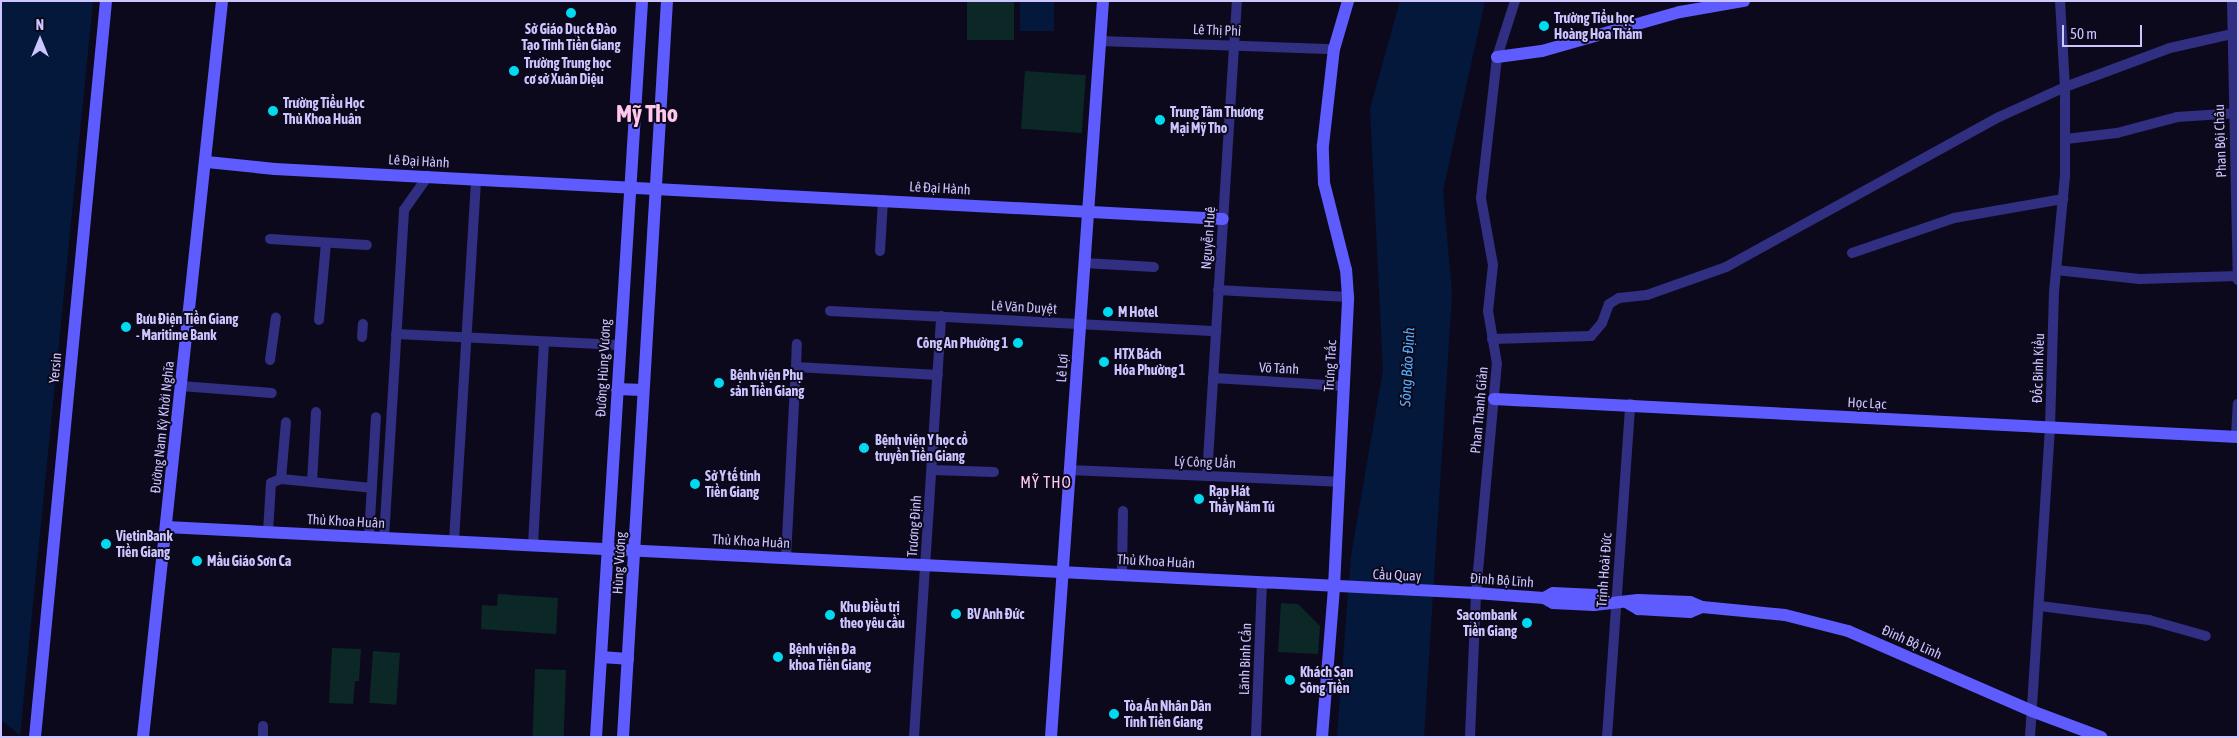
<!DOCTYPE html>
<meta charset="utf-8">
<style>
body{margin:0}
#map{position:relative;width:2239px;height:738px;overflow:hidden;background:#0d091d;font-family:"Asap Condensed",sans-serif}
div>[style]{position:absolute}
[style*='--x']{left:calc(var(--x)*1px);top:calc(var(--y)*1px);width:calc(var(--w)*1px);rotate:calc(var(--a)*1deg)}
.green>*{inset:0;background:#0c2826;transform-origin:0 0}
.water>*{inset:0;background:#04183c;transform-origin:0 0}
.street>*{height:10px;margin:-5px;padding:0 5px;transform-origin:5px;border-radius:5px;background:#312f82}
.secondary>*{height:12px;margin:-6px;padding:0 6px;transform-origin:6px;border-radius:6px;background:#5f5cff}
.dots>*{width:14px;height:14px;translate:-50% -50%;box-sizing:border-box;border:2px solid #0d091d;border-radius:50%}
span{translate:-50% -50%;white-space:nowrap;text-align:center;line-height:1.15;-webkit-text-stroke:4px #0d091d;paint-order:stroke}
.poi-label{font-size:14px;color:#ccc5ff;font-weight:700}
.left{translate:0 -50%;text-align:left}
.right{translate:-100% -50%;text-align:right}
.street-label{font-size:14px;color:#ccc5ff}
.water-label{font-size:15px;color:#53b1ff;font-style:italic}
.quarter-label{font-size:16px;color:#ffc7eb;letter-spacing:1px}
.town-label{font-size:24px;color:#ffc7eb;font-weight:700}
.frame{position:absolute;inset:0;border:2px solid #ccc5ff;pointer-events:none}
.north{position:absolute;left:15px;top:15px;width:50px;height:50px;-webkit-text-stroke:4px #0d091d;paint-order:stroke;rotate:0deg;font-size:14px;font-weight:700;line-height:20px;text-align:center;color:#ccc5ff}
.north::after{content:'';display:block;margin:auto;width:18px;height:22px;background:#ccc5ff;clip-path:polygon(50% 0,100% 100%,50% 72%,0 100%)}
.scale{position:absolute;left:2062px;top:25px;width:80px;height:22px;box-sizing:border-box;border:2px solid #ccc5ff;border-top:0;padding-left:6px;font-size:15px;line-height:18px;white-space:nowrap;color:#ccc5ff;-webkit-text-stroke:4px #0d091d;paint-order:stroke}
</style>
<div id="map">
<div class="green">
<i style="left:967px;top:1px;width:47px;height:39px"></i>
<i style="left:1025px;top:71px;width:61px;height:58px;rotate:4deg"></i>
<i style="clip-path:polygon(498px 594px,558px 598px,556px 634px,481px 629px,482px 605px,497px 606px)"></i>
<i style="clip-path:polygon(1281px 603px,1298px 604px,1320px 626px,1318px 654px,1278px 652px)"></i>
<i style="clip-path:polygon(332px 648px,361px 649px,359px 681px,355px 681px,353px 704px,329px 703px)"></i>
<i style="left:373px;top:651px;width:27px;height:52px;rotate:4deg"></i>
<i style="left:535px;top:669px;width:31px;height:68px;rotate:2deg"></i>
</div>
<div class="water">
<i style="clip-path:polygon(1px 1px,93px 1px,20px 735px,1px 720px)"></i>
<i style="left:1020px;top:1px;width:34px;height:30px"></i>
<i style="clip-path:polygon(1400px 1px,1485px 1px,1443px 190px,1452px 294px,1424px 737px,1337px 737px,1351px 556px,1383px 370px,1370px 109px)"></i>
</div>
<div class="street">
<i style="--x:2232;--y:1;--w:279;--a:88.8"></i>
<i style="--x:1100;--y:41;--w:234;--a:2"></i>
<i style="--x:2066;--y:139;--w:51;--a:-6.7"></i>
<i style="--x:2117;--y:133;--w:62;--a:-14.9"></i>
<i style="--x:2177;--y:117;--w:61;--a:-3.8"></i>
<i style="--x:270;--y:239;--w:97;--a:3.5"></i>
<i style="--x:880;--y:251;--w:51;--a:-86.6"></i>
<i style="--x:1852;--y:253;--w:108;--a:-18.9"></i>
<i style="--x:1954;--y:218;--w:111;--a:-9.9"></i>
<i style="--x:1084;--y:263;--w:70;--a:3.3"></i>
<i style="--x:2056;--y:270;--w:84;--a:6.1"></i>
<i style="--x:2140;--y:279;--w:98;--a:-1.8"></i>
<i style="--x:1218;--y:290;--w:130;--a:3.1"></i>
<i style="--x:830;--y:311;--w:387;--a:3"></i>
<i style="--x:319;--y:320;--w:77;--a:-84.8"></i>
<i style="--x:396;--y:334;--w:223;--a:2.8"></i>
<i style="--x:362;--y:337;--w:13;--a:-86"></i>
<i style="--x:1492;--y:339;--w:99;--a:-1.7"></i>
<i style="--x:1591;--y:336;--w:17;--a:-50"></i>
<i style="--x:1602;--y:323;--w:20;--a:-70"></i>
<i style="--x:1609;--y:304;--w:12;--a:-31"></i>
<i style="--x:1619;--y:298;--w:28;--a:-6"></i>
<i style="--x:1647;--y:295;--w:84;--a:-19.5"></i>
<i style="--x:1726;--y:267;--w:311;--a:-28.8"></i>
<i style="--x:1999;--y:117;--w:72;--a:-24.4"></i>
<i style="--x:2065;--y:87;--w:112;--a:-20.4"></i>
<i style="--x:2170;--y:48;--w:64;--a:-12.7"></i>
<i style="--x:270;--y:360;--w:43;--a:-82.1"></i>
<i style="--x:796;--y:367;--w:23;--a:-88"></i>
<i style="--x:1213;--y:378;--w:131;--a:3.5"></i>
<i style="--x:181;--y:386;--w:91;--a:4.4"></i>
<i style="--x:2236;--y:437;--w:33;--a:-87"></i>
<i style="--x:932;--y:470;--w:62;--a:1.8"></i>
<i style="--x:1069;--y:470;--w:270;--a:2.5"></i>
<i style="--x:1207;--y:476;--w:476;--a:-86.4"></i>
<i style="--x:281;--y:479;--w:91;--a:5.6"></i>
<i style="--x:312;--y:482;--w:70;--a:-86.7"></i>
<i style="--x:268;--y:532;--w:49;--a:-86.5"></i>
<i style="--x:271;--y:483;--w:11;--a:-22"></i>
<i style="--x:281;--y:479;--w:57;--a:-85"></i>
<i style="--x:369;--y:537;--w:120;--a:-86.7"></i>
<i style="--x:384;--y:538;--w:329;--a:-86.5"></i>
<i style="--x:404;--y:210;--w:42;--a:-54.8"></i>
<i style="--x:454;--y:541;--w:363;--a:-86.5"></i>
<i style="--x:533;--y:545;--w:203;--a:-86.9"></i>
<i style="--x:786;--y:557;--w:190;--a:-87"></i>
<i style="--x:796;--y:367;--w:142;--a:3.2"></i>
<i style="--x:1122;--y:574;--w:63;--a:-89.1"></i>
<i style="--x:2040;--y:606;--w:110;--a:7.3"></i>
<i style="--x:2149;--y:620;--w:59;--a:15.7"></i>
<i style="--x:263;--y:737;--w:11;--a:-90"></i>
<i style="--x:914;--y:737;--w:422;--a:-86.3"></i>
<i style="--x:1256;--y:737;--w:154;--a:-87.8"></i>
<i style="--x:1470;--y:737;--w:144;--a:-87.6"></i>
<i style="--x:1476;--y:593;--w:230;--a:-84.8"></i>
<i style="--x:1497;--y:364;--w:54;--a:-99.6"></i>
<i style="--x:1488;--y:311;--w:46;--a:-83.8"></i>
<i style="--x:1493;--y:265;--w:68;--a:-100.2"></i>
<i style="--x:1481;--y:198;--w:142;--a:-83.5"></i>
<i style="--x:1497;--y:57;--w:59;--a:-72.2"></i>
<i style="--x:1607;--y:737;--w:334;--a:-86"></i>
<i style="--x:2030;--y:737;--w:311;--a:-86.3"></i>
<i style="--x:2050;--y:427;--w:135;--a:-88.3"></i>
<i style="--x:2054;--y:292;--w:117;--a:-84.6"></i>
<i style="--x:2065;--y:176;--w:89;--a:-90"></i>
<i style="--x:2065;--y:87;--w:86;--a:-93.3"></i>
</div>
<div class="secondary">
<i style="--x:1497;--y:57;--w:45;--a:-7.6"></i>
<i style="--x:1542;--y:51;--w:143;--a:-15.8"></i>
<i style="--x:1680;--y:12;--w:65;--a:-9.8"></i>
<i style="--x:207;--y:162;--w:68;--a:5.9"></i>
<i style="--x:275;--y:169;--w:949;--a:3.02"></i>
<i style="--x:617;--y:389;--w:26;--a:2"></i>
<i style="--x:1494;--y:399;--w:745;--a:2.92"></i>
<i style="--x:166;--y:527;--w:1312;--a:2.88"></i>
<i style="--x:1476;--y:593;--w:68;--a:4.2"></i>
<i style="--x:1544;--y:598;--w:10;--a:29"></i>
<i style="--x:1553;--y:603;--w:41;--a:2.8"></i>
<i style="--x:1594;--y:605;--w:44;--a:-6.5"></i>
<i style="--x:1638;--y:600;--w:52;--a:2.2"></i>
<i style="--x:1690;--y:602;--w:13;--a:23"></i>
<i style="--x:1702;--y:607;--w:83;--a:5.5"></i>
<i style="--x:1785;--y:615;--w:65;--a:14.3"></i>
<i style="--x:1848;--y:631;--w:201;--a:23.5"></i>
<i style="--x:2032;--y:711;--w:74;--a:20.6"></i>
<i style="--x:1544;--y:598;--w:10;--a:-29"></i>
<i style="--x:1553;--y:593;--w:42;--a:2.7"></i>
<i style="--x:1595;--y:595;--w:10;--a:45"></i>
<i style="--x:1628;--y:603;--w:12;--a:31"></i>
<i style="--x:1638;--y:609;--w:52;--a:3.3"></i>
<i style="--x:1690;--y:612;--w:13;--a:-23"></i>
<i style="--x:601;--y:657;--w:27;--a:4"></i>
<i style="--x:35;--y:737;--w:739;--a:-84.49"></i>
<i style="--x:143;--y:737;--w:740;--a:-83.87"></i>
<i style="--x:596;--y:737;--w:737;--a:-86.42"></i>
<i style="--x:623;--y:737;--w:737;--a:-86.58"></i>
<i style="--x:1051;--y:737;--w:738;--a:-85.96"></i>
<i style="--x:1322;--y:737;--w:150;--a:-85.4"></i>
<i style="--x:1334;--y:587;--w:290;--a:-87.2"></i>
<i style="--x:1348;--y:297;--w:27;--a:-94"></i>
<i style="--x:1346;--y:270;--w:90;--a:-104.2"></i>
<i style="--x:1324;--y:183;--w:38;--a:-92"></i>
<i style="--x:1323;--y:145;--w:97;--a:-83.5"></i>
<i style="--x:1334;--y:49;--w:50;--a:-73.7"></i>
</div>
<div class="dots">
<i style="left:571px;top:13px;background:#00daf0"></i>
<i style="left:1544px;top:26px;background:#00daf0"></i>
<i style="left:514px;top:71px;background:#00daf0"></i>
<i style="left:273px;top:111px;background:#00daf0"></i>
<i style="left:1160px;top:120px;background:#00daf0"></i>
<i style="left:1108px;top:312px;background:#00daf0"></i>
<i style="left:126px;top:327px;background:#00daf0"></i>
<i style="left:1018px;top:343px;background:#00daf0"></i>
<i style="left:1104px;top:362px;background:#00daf0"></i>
<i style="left:719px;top:383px;background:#00daf0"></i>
<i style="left:864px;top:448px;background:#00daf0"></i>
<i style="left:695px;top:484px;background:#00daf0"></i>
<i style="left:1199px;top:499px;background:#00daf0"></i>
<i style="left:106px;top:544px;background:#00daf0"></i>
<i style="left:197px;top:561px;background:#00daf0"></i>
<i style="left:956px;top:614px;background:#00daf0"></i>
<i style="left:830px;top:615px;background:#00daf0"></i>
<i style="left:1527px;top:623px;background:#00daf0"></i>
<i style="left:778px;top:657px;background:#00daf0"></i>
<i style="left:1290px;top:680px;background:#00daf0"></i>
<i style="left:1114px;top:714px;background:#00daf0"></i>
</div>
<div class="poi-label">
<span class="left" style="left:1554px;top:26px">Trường Tiểu học<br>Hoàng Hoa Thám</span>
<span style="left:571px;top:37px">Sở Giáo Dục &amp; Đào<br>Tạo Tỉnh Tiền Giang</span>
<span class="left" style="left:524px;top:71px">Trường Trung học<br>cơ sở Xuân Diệu</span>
<span class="left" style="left:283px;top:111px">Trường Tiểu Học<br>Thủ Khoa Huân</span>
<span class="left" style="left:1170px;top:120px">Trung Tâm Thương<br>Mại Mỹ Tho</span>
<span class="left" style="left:1118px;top:312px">M Hotel</span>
<span class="left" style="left:136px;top:327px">Bưu Điện Tiền Giang<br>- Maritime Bank</span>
<span class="right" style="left:1008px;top:343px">Công An Phường 1</span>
<span class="left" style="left:1114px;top:362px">HTX Bách<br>Hóa Phường 1</span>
<span class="left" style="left:730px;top:383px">Bệnh viện Phụ<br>sản Tiền Giang</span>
<span class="left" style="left:875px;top:448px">Bệnh viện Y học cổ<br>truyền Tiền Giang</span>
<span class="left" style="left:705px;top:484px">Sở Y tế tỉnh<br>Tiền Giang</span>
<span class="left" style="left:1209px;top:499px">Rạp Hát<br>Thầy Năm Tú</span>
<span class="left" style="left:116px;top:544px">VietinBank<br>Tiền Giang</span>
<span class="left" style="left:207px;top:561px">Mẩu Giáo Sơn Ca</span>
<span class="left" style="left:840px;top:615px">Khu Điều trị<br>theo yêu cầu</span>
<span class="left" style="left:967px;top:614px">BV Anh Đức</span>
<span class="right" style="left:1517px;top:623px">Sacombank<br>Tiền Giang</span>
<span class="left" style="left:789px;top:657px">Bệnh viện Đa<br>khoa Tiền Giang</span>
<span class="left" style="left:1300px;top:680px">Khách Sạn<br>Sông Tiền</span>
<span class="left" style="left:1124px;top:714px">Tòa Án Nhân Dân<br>Tỉnh Tiền Giang</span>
</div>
<div class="street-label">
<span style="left:1217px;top:30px;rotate:2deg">Lê Thị Phỉ</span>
<span style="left:2220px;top:141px;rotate:-92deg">Phan Bội Châu</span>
<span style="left:419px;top:161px;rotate:3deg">Lê Đại Hành</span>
<span style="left:940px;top:188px;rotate:3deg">Lê Đại Hành</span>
<span style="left:1208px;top:238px;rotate:-86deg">Nguyễn Huệ</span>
<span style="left:1024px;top:307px;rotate:3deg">Lê Văn Duyệt</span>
<span style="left:1330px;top:366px;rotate:-87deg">Trưng Trắc</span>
<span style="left:55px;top:368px;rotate:-85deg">Yersin</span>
<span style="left:603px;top:368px;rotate:-87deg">Đường Hùng Vương</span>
<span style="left:1062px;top:368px;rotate:-86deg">Lê Lợi</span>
<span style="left:1279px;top:368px;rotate:3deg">Võ Tánh</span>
<span style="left:2038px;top:368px;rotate:-88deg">Đốc Binh Kiều</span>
<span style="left:1867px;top:403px;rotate:3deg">Học Lạc</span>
<span style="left:1479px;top:410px;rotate:-85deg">Phan Thanh Giản</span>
<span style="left:162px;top:427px;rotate:-84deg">Đường Nam Kỳ Khởi Nghĩa</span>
<span style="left:1205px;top:462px;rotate:2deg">Lý Công Uẩn</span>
<span style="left:346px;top:521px;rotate:3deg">Thủ Khoa Huân</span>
<span style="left:914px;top:526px;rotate:-86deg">Trương Định</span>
<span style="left:751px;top:541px;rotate:3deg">Thủ Khoa Huân</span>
<span style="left:1156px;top:561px;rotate:3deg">Thủ Khoa Huân</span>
<span style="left:619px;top:563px;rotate:-87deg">Hùng Vương</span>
<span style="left:1604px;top:570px;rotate:-86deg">Trịnh Hoài Đức</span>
<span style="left:1397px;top:575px;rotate:2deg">Cầu Quay</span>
<span style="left:1502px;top:580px;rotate:4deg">Đinh Bộ Lĩnh</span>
<span style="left:1912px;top:642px;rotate:24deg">Đinh Bộ Lĩnh</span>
<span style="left:1245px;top:659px;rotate:-88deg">Lãnh Binh Cẩn</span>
</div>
<div class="water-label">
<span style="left:1407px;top:367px;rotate:-87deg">Sông Bảo Định</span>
</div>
<div class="quarter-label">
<span style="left:1046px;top:482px">MỸ THO</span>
</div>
<div class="town-label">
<span style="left:647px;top:114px">Mỹ Tho</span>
</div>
<div class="frame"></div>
<div class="north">N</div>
<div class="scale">50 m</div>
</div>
